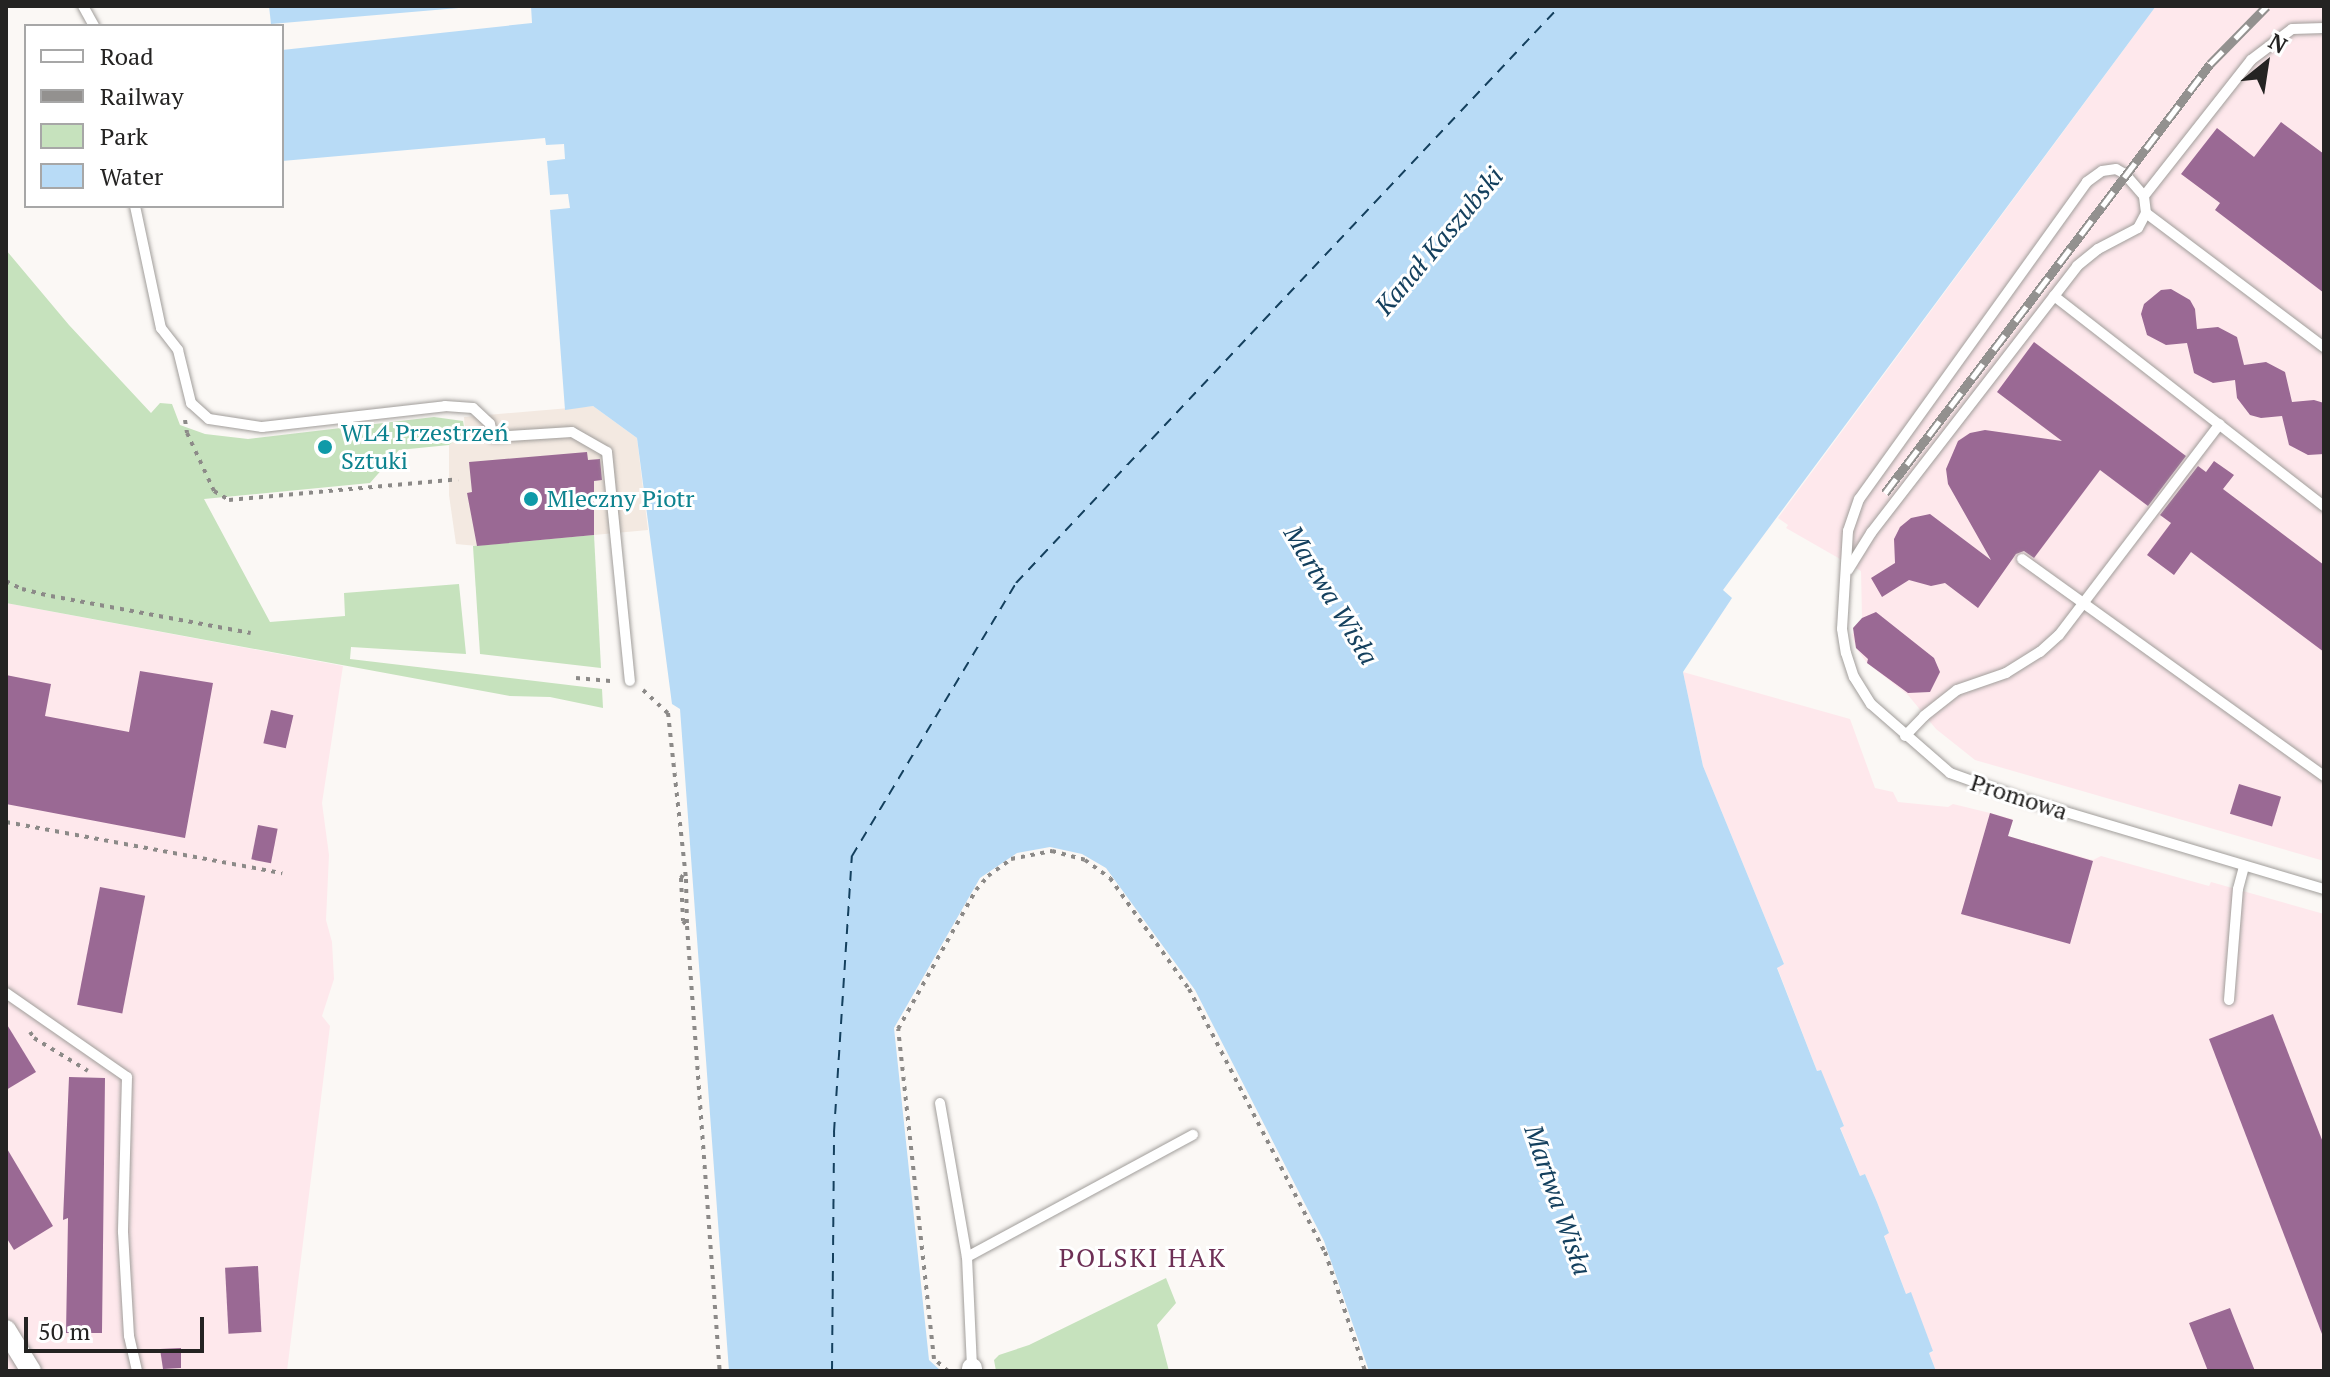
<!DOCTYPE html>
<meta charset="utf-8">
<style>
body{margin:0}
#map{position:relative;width:2330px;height:1377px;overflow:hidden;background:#fbf8f5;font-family:"PT Serif",serif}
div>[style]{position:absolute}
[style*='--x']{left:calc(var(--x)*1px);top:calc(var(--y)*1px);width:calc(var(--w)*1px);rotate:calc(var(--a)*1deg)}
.built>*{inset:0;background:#f3e9e1}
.industrial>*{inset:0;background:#fee8ec}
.green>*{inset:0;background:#c6e2bd}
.water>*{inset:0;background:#b8dbf6}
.ferry>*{height:2px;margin-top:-1px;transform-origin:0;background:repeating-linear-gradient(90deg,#14405e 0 10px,transparent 0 18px)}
.building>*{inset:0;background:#9a6994;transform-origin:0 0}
.path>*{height:4px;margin-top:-2px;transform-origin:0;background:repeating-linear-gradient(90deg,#8c8a88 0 4px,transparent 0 10px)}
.roads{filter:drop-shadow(0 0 2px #a19e9b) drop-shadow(0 0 2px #a19e9b)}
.lane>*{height:10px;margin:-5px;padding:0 5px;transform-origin:5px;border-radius:5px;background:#fff}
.street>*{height:20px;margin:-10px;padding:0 10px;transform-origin:10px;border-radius:10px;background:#fff}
.rail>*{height:9px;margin-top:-4.5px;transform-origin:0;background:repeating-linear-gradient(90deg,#fff 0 18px,#93918f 0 36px);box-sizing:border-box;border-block:2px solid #93918f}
.dots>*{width:22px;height:22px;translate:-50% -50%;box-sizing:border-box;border:4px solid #fff;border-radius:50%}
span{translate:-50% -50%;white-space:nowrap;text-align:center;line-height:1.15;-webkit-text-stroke:6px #fff;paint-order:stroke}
.culture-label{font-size:24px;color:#0d838f}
.left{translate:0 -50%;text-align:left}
.street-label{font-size:24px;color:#242322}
.water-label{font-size:26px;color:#14405e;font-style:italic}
.neighbourhood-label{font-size:26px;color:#6e3056;letter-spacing:2px}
.frame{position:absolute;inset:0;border:8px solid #242322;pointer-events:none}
.legend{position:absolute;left:24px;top:24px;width:260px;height:184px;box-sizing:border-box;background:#fff;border:2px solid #a7a7a7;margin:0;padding:10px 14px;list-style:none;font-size:24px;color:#242322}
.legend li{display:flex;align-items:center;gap:16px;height:40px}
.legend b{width:40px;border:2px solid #a7a7a7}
.north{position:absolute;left:2226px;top:24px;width:80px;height:80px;-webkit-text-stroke:6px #fff;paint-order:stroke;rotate:30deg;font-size:22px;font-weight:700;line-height:32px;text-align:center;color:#242322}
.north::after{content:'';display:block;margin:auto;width:28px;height:36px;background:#242322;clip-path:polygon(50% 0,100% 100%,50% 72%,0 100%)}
.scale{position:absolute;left:24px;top:1317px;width:180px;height:36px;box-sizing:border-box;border:4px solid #242322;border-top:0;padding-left:10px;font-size:24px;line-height:28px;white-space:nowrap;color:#242322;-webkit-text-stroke:6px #fff;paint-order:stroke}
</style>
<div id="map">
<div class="built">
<i style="clip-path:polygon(593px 406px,637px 438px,648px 530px,477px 546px,456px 544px,449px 495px,449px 445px,465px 432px,464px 417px)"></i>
</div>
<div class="industrial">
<i style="clip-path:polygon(2156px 6px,2324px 6px,2324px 861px,1975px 760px,1936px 729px,1908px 695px,1867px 663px,1856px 648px,1852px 635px,1862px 618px,1861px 571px,1786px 528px,1788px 525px,1778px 518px)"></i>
<i style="clip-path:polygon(6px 603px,343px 666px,322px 803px,329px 855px,326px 920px,332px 942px,334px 979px,322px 1016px,330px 1026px,287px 1371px,6px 1371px)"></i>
<i style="clip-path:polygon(1683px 672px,1850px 719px,1875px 788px,1893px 792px,1898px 802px,1948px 807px,1953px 804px,1990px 813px,2013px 819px,2008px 836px,2093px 860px,2101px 856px,2209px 886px,2211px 882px,2324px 914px,2324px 1371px,1936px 1371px,1929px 1353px,1933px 1352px,1911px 1293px,1906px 1294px,1884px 1235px,1889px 1233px,1877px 1202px,1865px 1174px,1860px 1176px,1840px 1127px,1844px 1126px,1820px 1070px,1817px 1071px,1777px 967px,1784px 964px,1703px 766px)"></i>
</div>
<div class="green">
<i style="clip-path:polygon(6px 250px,69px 325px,151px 413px,160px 403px,172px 404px,180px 425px,205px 434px,248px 439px,434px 417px,463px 421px,465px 432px,449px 445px,399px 450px,370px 483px,204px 499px,270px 622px,345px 616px,344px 593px,459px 584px,466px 654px,351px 647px,350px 659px,602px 689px,603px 708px,550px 697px,510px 696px,6px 603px)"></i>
<i style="clip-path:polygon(594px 535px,601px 668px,480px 654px,473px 546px)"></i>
<i style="clip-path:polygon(1166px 1278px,1176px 1303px,1157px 1325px,1169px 1371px,996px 1371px,994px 1360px,999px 1355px,1029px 1345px)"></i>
</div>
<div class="water">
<i style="clip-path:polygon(269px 6px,482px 6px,271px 24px)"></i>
<i style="clip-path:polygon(531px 6px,2156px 6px,1723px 590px,1732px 598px,1683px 672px,1703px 766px,1784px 964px,1777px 968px,1817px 1071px,1821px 1070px,1844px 1126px,1840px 1128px,1860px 1176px,1865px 1174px,1877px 1202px,1889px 1233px,1884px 1236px,1906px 1294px,1911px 1292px,1933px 1351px,1929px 1353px,1936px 1371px,1369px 1371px,1324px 1241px,1195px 990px,1106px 868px,1082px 854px,1050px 847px,1017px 853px,980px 878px,894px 1028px,929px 1360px,941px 1371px,729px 1371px,680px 709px,672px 704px,637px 438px,593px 406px,565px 410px,550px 210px,570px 208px,568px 194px,550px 195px,547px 161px,565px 159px,564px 144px,546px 145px,545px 138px,282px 161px,282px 50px,532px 23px)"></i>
</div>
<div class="ferry">
<i style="--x:832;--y:1371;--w:239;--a:-89.5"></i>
<i style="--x:834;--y:1132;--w:277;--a:-86.3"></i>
<i style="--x:852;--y:856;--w:318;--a:-59"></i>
<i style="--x:1016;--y:583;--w:793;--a:-46.69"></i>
</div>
<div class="building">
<i style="clip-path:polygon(2281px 122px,2324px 154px,2324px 293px,2215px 210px,2220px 203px,2181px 174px,2217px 128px,2254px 157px)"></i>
<i style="clip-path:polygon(2171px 289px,2190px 300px,2195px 309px,2197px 329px,2218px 327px,2237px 337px,2244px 365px,2266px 362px,2285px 372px,2292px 402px,2314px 400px,2324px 403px,2324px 454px,2308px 455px,2289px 445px,2282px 416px,2261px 418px,2250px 415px,2237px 398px,2235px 380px,2213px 383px,2194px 373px,2187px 343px,2166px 345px,2147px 335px,2141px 314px,2144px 304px,2161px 290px)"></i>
<i style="clip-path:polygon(2034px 342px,2186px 456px,2148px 506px,2100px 470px,2034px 558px,2024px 551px,2016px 554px,1978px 608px,1945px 583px,1931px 586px,1909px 580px,1882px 597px,1871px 578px,1895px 563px,1894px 539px,1900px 527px,1911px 518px,1930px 514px,1991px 560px,1948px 484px,1946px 469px,1958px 441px,1970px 433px,1985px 430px,2062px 441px,1997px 392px)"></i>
<i style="clip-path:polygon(587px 452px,588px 460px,600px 459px,602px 480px,594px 481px,594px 535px,477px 546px,467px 493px,472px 492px,469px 462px)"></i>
<i style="clip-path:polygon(2214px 461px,2234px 475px,2223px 489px,2324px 565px,2324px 652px,2191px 552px,2174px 575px,2147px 555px,2171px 523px,2160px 515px,2198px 466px,2206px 472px)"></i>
<i style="clip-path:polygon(1876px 612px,1934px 658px,1940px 672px,1930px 692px,1908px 693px,1867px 663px,1868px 659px,1856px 648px,1853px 628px,1862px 618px)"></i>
<i style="clip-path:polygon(140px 671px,213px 683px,185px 838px,6px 804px,6px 675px,51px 684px,45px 716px,129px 732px)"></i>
<i style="left:271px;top:710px;width:23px;height:34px;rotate:13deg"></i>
<i style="left:2239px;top:784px;width:44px;height:31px;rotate:17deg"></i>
<i style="clip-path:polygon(1990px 813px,2013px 820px,2008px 836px,2093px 861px,2070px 944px,1961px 914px)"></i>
<i style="left:258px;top:825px;width:20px;height:35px;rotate:11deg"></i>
<i style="left:100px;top:887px;width:46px;height:120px;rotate:11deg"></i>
<i style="clip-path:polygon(2273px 1014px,2324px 1145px,2322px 1334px,2209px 1039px)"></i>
<i style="clip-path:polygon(6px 1023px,36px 1072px,6px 1090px)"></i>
<i style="clip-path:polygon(69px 1077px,105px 1078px,102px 1333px,66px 1333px,68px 1218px,63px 1220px)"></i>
<i style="clip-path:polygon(6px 1147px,53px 1226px,14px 1250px,6px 1237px)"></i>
<i style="left:258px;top:1266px;width:66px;height:33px;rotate:87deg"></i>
<i style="clip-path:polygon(2230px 1308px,2237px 1326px,2255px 1371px,2208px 1371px,2189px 1323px)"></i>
<i style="clip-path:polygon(181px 1348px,181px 1368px,163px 1369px,160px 1349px)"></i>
</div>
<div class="path">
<i style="--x:185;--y:420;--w:13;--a:81"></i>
<i style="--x:187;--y:433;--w:64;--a:65"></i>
<i style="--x:214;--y:491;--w:17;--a:31"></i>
<i style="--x:229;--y:500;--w:230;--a:-5.2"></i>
<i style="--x:6;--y:581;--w:18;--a:27"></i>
<i style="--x:22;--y:589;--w:30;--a:14"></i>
<i style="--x:51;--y:596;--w:203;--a:10.5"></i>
<i style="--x:576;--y:678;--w:37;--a:5"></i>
<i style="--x:643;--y:690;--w:34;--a:43"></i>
<i style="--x:668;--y:713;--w:167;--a:83.8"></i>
<i style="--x:686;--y:879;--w:47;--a:88.8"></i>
<i style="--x:6;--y:822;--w:281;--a:10.5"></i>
<i style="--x:683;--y:875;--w:4;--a:124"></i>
<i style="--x:681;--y:878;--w:43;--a:87.3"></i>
<i style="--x:683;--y:921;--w:6;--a:51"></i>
<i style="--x:687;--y:926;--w:446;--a:85.8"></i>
<i style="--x:30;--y:1032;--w:7;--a:56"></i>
<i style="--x:34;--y:1038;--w:63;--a:31.4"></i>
<i style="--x:948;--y:1371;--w:18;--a:-139"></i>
<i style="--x:934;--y:1359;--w:332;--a:-96.2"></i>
<i style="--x:898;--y:1029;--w:159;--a:-60.7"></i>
<i style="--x:976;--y:890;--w:18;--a:-49"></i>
<i style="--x:988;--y:876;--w:29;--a:-36"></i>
<i style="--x:1011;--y:859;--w:42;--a:-11"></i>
<i style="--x:1052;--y:851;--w:34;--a:15"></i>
<i style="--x:1085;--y:860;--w:31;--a:36"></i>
<i style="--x:1110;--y:878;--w:136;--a:54.6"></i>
<i style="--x:1189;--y:989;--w:296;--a:62.7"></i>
<i style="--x:1325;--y:1252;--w:126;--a:71.4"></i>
</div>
<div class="roads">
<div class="lane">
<i style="--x:83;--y:6;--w:23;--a:61"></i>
<i style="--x:2144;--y:196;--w:173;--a:-51.8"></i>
<i style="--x:2251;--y:60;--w:51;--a:-37.1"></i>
<i style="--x:2292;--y:29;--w:32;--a:-2"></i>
<i style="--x:135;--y:206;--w:125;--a:78"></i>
<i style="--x:161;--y:328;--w:28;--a:52"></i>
<i style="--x:178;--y:350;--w:55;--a:76.2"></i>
<i style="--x:191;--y:403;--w:24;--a:42"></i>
<i style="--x:209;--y:419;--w:54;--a:8.6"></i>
<i style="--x:262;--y:427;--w:184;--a:-6.5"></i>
<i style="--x:445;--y:406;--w:28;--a:4"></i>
<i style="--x:473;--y:408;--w:23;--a:43"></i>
<i style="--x:490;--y:424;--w:13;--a:77"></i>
<i style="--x:493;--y:437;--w:79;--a:-3.6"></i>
<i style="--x:572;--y:432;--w:40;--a:29.7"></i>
<i style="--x:607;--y:452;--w:230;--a:84.3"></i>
<i style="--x:2146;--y:213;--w:223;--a:37"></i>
<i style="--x:2054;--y:296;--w:342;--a:37.9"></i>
<i style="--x:2022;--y:559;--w:372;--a:35.7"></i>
<i style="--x:1848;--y:570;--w:44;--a:-58.1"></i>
<i style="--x:1871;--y:533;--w:337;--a:-52.3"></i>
<i style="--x:2077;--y:266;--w:27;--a:-39"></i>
<i style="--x:2098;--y:249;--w:45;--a:-27.7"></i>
<i style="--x:2138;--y:228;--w:17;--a:-62"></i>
<i style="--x:2146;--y:213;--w:17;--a:-97"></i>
<i style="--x:2144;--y:196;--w:29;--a:-131"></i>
<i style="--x:2125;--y:174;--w:10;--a:-151"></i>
<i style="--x:2116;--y:169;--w:14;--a:172"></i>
<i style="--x:2102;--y:171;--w:19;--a:144"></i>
<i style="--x:2087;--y:182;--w:390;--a:125.7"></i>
<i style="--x:1859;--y:499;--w:34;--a:109"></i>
<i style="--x:1848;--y:531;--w:98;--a:93.5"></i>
<i style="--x:1842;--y:629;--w:24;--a:81"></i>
<i style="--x:1846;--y:653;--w:25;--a:72"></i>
<i style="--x:1854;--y:677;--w:32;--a:58"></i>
<i style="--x:1871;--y:704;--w:105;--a:41.1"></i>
<i style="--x:1950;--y:773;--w:80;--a:19.8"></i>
<i style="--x:2025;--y:800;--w:312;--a:16.6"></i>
<i style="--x:1905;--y:736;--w:28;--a:-46"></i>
<i style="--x:1924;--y:716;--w:42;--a:-38.2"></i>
<i style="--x:1957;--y:690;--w:52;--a:-19.1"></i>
<i style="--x:2006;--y:673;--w:40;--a:-32"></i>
<i style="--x:2040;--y:652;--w:25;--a:-42"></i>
<i style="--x:2059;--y:635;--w:265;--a:-52.7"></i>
<i style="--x:6;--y:993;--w:147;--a:34.8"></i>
<i style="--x:127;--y:1077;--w:155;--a:91.5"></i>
<i style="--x:123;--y:1232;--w:104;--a:86.7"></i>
<i style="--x:129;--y:1336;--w:36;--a:77"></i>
<i style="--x:2229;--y:1000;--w:111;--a:-85.4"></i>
<i style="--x:2238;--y:889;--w:24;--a:-75"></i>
<i style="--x:940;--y:1103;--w:156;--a:80.1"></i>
<i style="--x:967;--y:1257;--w:111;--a:87.4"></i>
<i style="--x:967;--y:1257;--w:257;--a:-28.4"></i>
</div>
<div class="street">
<i style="--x:6;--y:1330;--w:48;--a:58.6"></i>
<i style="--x:972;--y:1368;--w:3;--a:90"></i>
</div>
</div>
<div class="rail">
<i style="--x:1885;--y:493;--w:538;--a:-52.85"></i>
<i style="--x:2210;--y:64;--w:81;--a:-45.5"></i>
</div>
<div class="dots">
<i style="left:325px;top:447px;background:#0f9aa8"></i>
<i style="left:531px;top:499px;background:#0f9aa8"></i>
</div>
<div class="culture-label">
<span class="left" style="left:341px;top:447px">WL4 Przestrzeń<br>Sztuki</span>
<span class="left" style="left:547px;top:499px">Mleczny Piotr</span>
</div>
<div class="street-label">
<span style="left:2019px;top:797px;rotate:18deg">Promowa</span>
</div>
<div class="water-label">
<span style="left:1439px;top:241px;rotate:-50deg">Kanał Kaszubski</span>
<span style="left:1331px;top:595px;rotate:59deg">Martwa Wisła</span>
<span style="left:1558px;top:1200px;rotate:71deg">Martwa Wisła</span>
</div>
<div class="neighbourhood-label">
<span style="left:1143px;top:1258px">POLSKI HAK</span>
</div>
<div class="frame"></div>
<ul class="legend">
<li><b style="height:10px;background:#fff"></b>Road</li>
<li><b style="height:10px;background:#93918f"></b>Railway</li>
<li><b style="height:22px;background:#c6e2bd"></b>Park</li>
<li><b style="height:22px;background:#b8dbf6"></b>Water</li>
</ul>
<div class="north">N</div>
<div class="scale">50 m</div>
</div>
